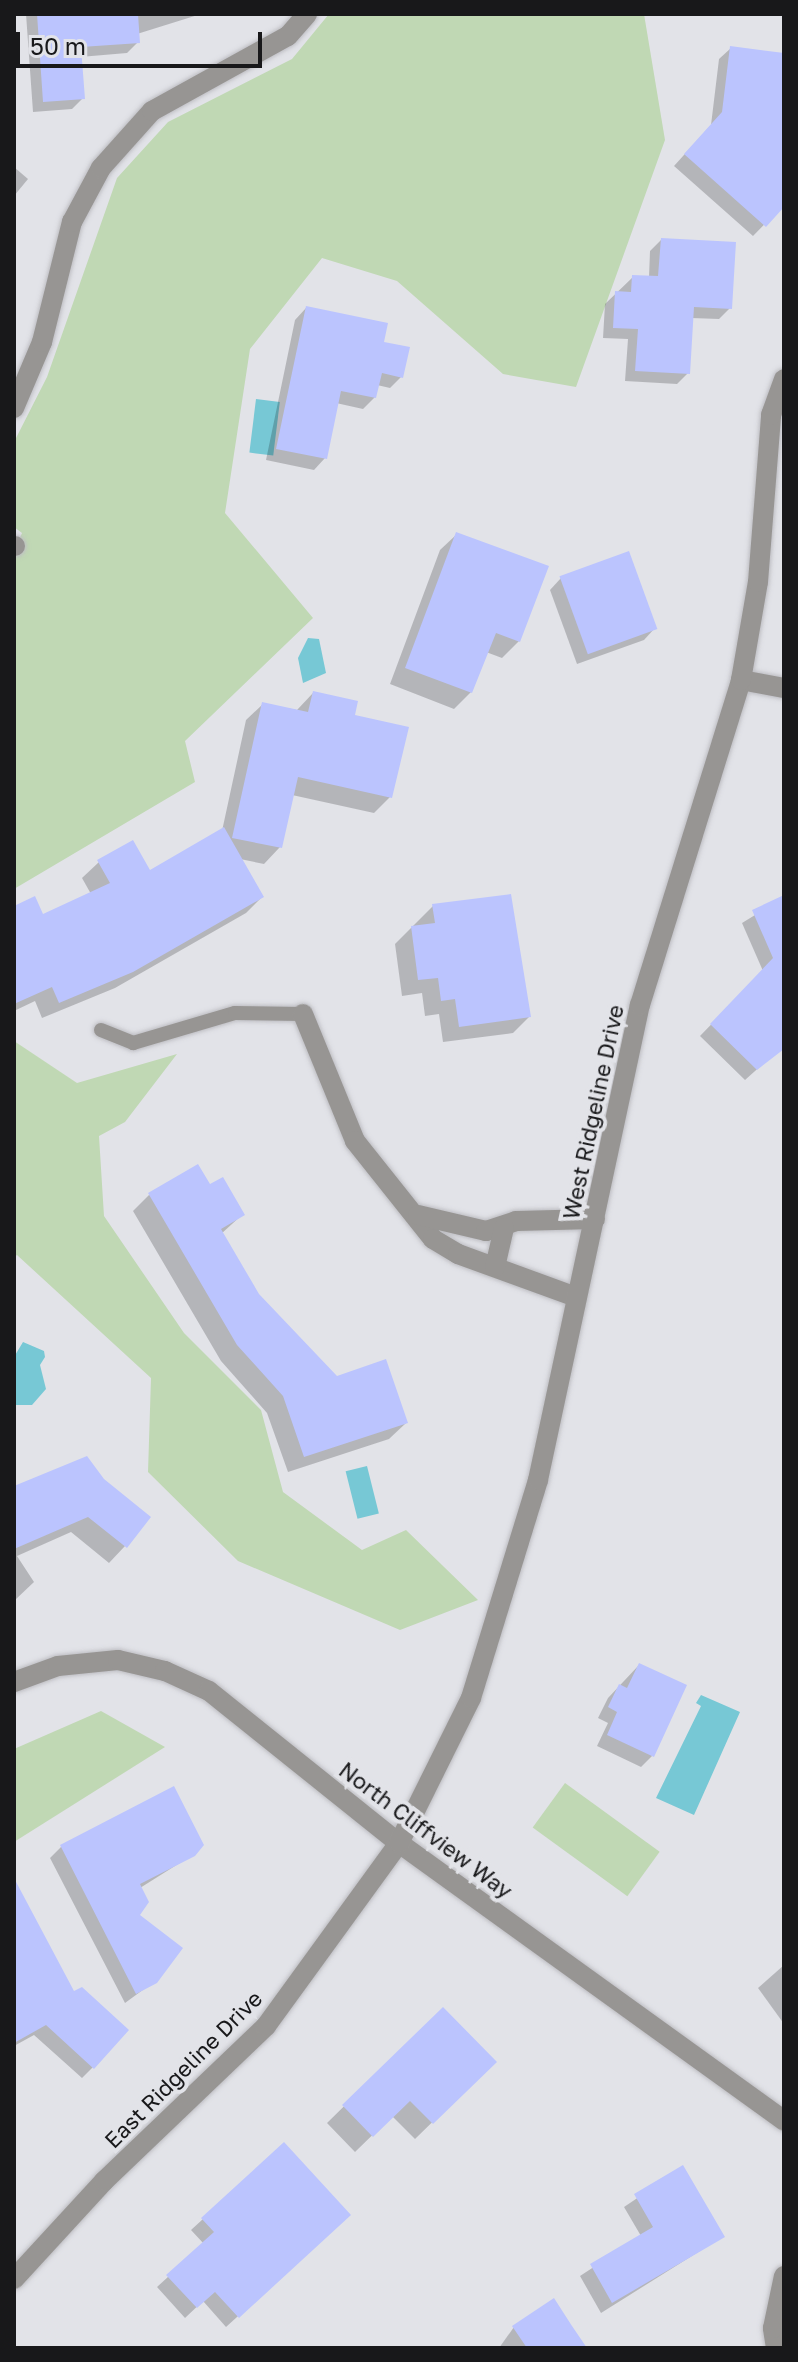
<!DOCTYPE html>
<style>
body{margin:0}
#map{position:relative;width:798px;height:2362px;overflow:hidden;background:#e2e3e8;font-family:"Golos Text",sans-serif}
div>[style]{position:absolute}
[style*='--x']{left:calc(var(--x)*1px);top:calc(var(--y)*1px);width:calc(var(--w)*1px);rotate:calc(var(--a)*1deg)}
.green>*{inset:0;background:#c0d8b4;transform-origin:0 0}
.water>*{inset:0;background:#77c8d5;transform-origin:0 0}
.shadow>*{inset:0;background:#0003}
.building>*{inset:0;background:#bbc4fe;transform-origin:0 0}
.roads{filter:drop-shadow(0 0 2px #bebec3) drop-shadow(0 0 2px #bebec3)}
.service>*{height:14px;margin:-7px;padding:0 7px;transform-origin:7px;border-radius:7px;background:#979593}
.minor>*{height:20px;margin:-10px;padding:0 10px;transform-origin:10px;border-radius:10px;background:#979593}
span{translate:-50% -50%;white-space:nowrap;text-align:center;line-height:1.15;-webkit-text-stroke:8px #e2e3e8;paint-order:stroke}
.street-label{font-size:22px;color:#18181a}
.frame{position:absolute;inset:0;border:16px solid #18181a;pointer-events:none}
.scale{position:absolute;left:16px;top:32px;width:246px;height:36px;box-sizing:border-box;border:4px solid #18181a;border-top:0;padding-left:10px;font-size:24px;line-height:28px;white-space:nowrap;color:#18181a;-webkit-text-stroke:6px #e2e3e8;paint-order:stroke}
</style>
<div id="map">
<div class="green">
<i style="clip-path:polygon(329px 14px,644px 14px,665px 140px,576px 387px,503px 374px,397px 281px,322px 258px,250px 349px,225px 513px,313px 618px,185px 741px,195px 782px,14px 889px,14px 551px,22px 533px,14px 527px,14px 442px,47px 377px,117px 178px,168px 122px,292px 59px)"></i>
<i style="clip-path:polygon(14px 1041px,77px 1083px,177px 1054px,125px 1122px,99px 1136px,104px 1216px,184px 1333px,261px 1410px,283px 1492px,362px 1550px,406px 1530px,478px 1600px,400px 1630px,238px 1561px,148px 1472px,151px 1378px,17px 1255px,14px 1257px)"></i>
<i style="clip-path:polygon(101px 1711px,165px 1747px,14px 1842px,14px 1749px)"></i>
<i style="left:565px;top:1783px;width:117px;height:55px;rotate:36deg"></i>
</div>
<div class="water">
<i style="left:256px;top:399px;width:24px;height:54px;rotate:7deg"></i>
<i style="clip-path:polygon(308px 638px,319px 639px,326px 673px,303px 683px,298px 658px)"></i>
<i style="clip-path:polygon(23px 1342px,44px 1351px,45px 1357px,40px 1365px,46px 1389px,32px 1405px,14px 1405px,14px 1357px)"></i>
<i style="left:367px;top:1466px;width:49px;height:22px;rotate:76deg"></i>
<i style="clip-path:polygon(701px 1695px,740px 1712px,694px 1815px,656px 1798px,701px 1706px,696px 1703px)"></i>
</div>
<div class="shadow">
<i style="clip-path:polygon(26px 14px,201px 14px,137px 34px,138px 42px,127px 53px,80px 57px,83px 98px,72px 109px,33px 112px)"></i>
<i style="clip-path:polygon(731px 48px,784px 57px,784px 204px,753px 236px,674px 166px,711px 125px,719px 59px)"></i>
<i style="clip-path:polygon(14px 167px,28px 179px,14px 196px)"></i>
<i style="clip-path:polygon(661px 240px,730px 308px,719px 319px,691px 318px,688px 373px,677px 384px,625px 381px,628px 339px,603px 338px,605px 304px,633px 277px,649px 277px,650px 251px)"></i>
<i style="clip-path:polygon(306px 308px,382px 344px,401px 377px,390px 388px,377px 385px,375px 397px,363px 409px,336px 403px,325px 458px,314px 470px,266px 460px,295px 320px)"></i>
<i style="clip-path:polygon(457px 534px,519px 641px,502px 658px,486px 652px,471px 692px,454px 709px,390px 684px,440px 550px)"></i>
<i style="clip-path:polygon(561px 578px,655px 628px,644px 640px,577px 664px,550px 590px)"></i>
<i style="clip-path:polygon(313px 693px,353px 716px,390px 797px,374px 813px,292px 795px,280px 847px,264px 864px,240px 859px,262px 897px,246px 913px,115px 988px,42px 1018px,35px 1001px,14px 1011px,14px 908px,42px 917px,91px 894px,82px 878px,99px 862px,149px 873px,222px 831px,246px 720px,263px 704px,297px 710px)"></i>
<i style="clip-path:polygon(784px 897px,784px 1045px,745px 1080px,700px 1036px,763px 971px,742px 923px)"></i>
<i style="clip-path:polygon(433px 906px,529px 1017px,513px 1033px,443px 1042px,439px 1014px,425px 1016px,422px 993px,402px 996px,395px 944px)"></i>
<i style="clip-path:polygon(149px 1195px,243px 1214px,221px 1234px,258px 1296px,337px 1378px,406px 1423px,389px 1439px,288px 1472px,267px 1413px,221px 1361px,133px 1211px)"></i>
<i style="clip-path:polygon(86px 1458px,125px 1546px,109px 1563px,71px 1532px,17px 1556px,34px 1582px,14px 1601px,14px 1489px)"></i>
<i style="clip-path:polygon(639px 1665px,652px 1756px,641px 1767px,597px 1746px,608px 1723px,598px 1718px,608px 1698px)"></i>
<i style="clip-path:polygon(61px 1847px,194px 1854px,140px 1888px,137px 1915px,155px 1981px,125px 2003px,50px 1858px)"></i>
<i style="clip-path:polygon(14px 1909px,93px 2067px,82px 2078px,34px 2035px,14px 2046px)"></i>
<i style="clip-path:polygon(784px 1965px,784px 2024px,758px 1988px)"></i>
<i style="clip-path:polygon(443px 2009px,494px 2062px,415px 2139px,392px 2116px,355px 2152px,327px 2123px)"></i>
<i style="clip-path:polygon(284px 2145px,337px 2226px,226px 2327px,203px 2301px,185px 2318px,157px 2287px,204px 2244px,191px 2230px)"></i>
<i style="clip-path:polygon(682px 2168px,722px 2237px,601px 2313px,580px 2276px,641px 2236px,624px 2207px)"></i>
<i style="clip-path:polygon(514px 2327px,585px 2348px,499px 2348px)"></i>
</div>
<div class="building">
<i style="clip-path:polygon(37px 14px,138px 14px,140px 43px,81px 47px,85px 99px,43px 102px)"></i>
<i style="clip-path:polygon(730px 46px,784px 53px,784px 207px,766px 227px,684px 154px,722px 112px)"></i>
<i style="clip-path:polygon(661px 238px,736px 242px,732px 309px,694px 307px,690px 374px,635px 371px,638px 329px,613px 328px,615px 291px,631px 292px,632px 275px,658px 276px)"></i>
<i style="clip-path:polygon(306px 306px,388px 323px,384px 342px,410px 347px,403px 378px,382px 373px,376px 398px,341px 391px,327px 459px,276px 449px)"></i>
<i style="clip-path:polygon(456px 532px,549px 566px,520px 642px,496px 633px,472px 693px,405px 668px)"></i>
<i style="left:629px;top:551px;width:83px;height:74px;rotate:70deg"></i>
<i style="clip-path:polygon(313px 691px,358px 701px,355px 715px,409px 727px,392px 798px,298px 777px,282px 848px,232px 838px,262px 702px,308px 712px)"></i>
<i style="clip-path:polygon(224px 827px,264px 897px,133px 972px,59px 1003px,52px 987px,14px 1004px,14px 906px,35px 896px,43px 914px,110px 883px,97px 860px,133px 840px,150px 870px)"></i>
<i style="clip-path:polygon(511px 894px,531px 1017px,459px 1027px,455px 999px,441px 1001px,438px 978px,418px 980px,411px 926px,435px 923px,432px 904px)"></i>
<i style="clip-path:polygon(784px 895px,784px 1049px,757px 1070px,710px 1024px,773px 958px,752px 910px)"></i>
<i style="clip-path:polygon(198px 1164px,210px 1184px,223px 1177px,245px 1215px,221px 1229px,259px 1294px,337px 1376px,386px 1359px,408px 1423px,304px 1457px,283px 1396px,237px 1345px,148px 1193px)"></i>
<i style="clip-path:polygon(87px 1456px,104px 1479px,151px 1517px,127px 1548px,88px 1517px,14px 1549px,14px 1486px)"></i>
<i style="clip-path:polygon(639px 1663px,687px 1685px,654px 1757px,607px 1735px,617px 1712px,608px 1707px,619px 1684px,627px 1688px)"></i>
<i style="clip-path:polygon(174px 1786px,204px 1845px,195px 1856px,140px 1884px,149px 1902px,140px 1915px,183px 1948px,157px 1983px,136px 1994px,60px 1845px)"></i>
<i style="clip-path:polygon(14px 1878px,74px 1991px,82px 1987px,129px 2030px,94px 2069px,46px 2025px,14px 2043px)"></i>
<i style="clip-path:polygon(443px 2007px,497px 2062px,433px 2124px,410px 2101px,373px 2137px,342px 2105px)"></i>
<i style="clip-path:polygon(284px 2142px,351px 2215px,239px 2318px,215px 2292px,197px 2308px,166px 2275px,214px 2232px,201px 2218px)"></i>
<i style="clip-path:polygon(683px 2165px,725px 2237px,612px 2303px,590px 2264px,653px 2227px,634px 2194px)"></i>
<i style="clip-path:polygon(554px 2298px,572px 2326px,587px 2348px,527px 2348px,512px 2326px)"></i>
</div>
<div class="roads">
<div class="service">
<i style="--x:101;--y:1030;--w:35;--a:22"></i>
<i style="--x:133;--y:1043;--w:106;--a:-16.4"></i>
<i style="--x:235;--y:1013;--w:68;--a:0.8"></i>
</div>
<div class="minor">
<i style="--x:14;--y:408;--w:72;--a:-67"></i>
<i style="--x:42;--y:342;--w:124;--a:-76"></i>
<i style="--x:72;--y:222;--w:61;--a:-61.8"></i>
<i style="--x:101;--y:168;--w:76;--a:-48.2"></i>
<i style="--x:152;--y:111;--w:155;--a:-28.9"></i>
<i style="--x:288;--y:36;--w:29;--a:-49"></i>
<i style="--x:14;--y:546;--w:1;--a:0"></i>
<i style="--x:741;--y:680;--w:44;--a:10.5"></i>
<i style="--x:303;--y:1014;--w:137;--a:67.7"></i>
<i style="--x:355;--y:1141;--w:125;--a:51.5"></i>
<i style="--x:433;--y:1239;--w:29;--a:31"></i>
<i style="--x:458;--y:1254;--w:126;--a:20"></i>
<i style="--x:418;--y:1215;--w:70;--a:13.2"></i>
<i style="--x:486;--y:1231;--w:32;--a:-18"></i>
<i style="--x:516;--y:1221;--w:79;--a:-1.5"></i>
<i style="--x:495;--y:1267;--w:40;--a:-77"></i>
<i style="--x:14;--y:1682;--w:47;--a:-20"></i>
<i style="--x:58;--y:1666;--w:60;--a:-5.7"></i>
<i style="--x:118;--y:1660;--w:48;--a:13.2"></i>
<i style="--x:165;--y:1671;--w:48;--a:24.4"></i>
<i style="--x:209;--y:1691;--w:243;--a:38.7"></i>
<i style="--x:399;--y:1843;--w:475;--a:35.8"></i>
<i style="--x:14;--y:2279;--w:133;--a:-47.4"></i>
<i style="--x:104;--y:2181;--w:224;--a:-43.7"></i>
<i style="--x:266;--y:2026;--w:226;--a:-54"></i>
<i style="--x:399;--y:1843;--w:162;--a:-63.6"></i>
<i style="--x:471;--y:1698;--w:228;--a:-72.9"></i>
<i style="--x:538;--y:1480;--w:486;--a:-77.9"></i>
<i style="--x:640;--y:1005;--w:340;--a:-72.7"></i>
<i style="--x:741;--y:680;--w:99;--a:-80.2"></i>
<i style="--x:758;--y:582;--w:168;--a:-85.5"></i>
<i style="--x:771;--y:415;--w:38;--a:-70"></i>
<i style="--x:776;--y:2348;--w:20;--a:-99"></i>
<i style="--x:773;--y:2328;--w:53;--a:-78.1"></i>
</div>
</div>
<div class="street-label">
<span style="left:593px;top:1112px;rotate:-78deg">West Ridgeline Drive</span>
<span style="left:426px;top:1830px;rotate:37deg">North Cliffview Way</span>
<span style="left:183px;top:2069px;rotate:-45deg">East Ridgeline Drive</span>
</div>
<div class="frame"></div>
<div class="scale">50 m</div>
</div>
